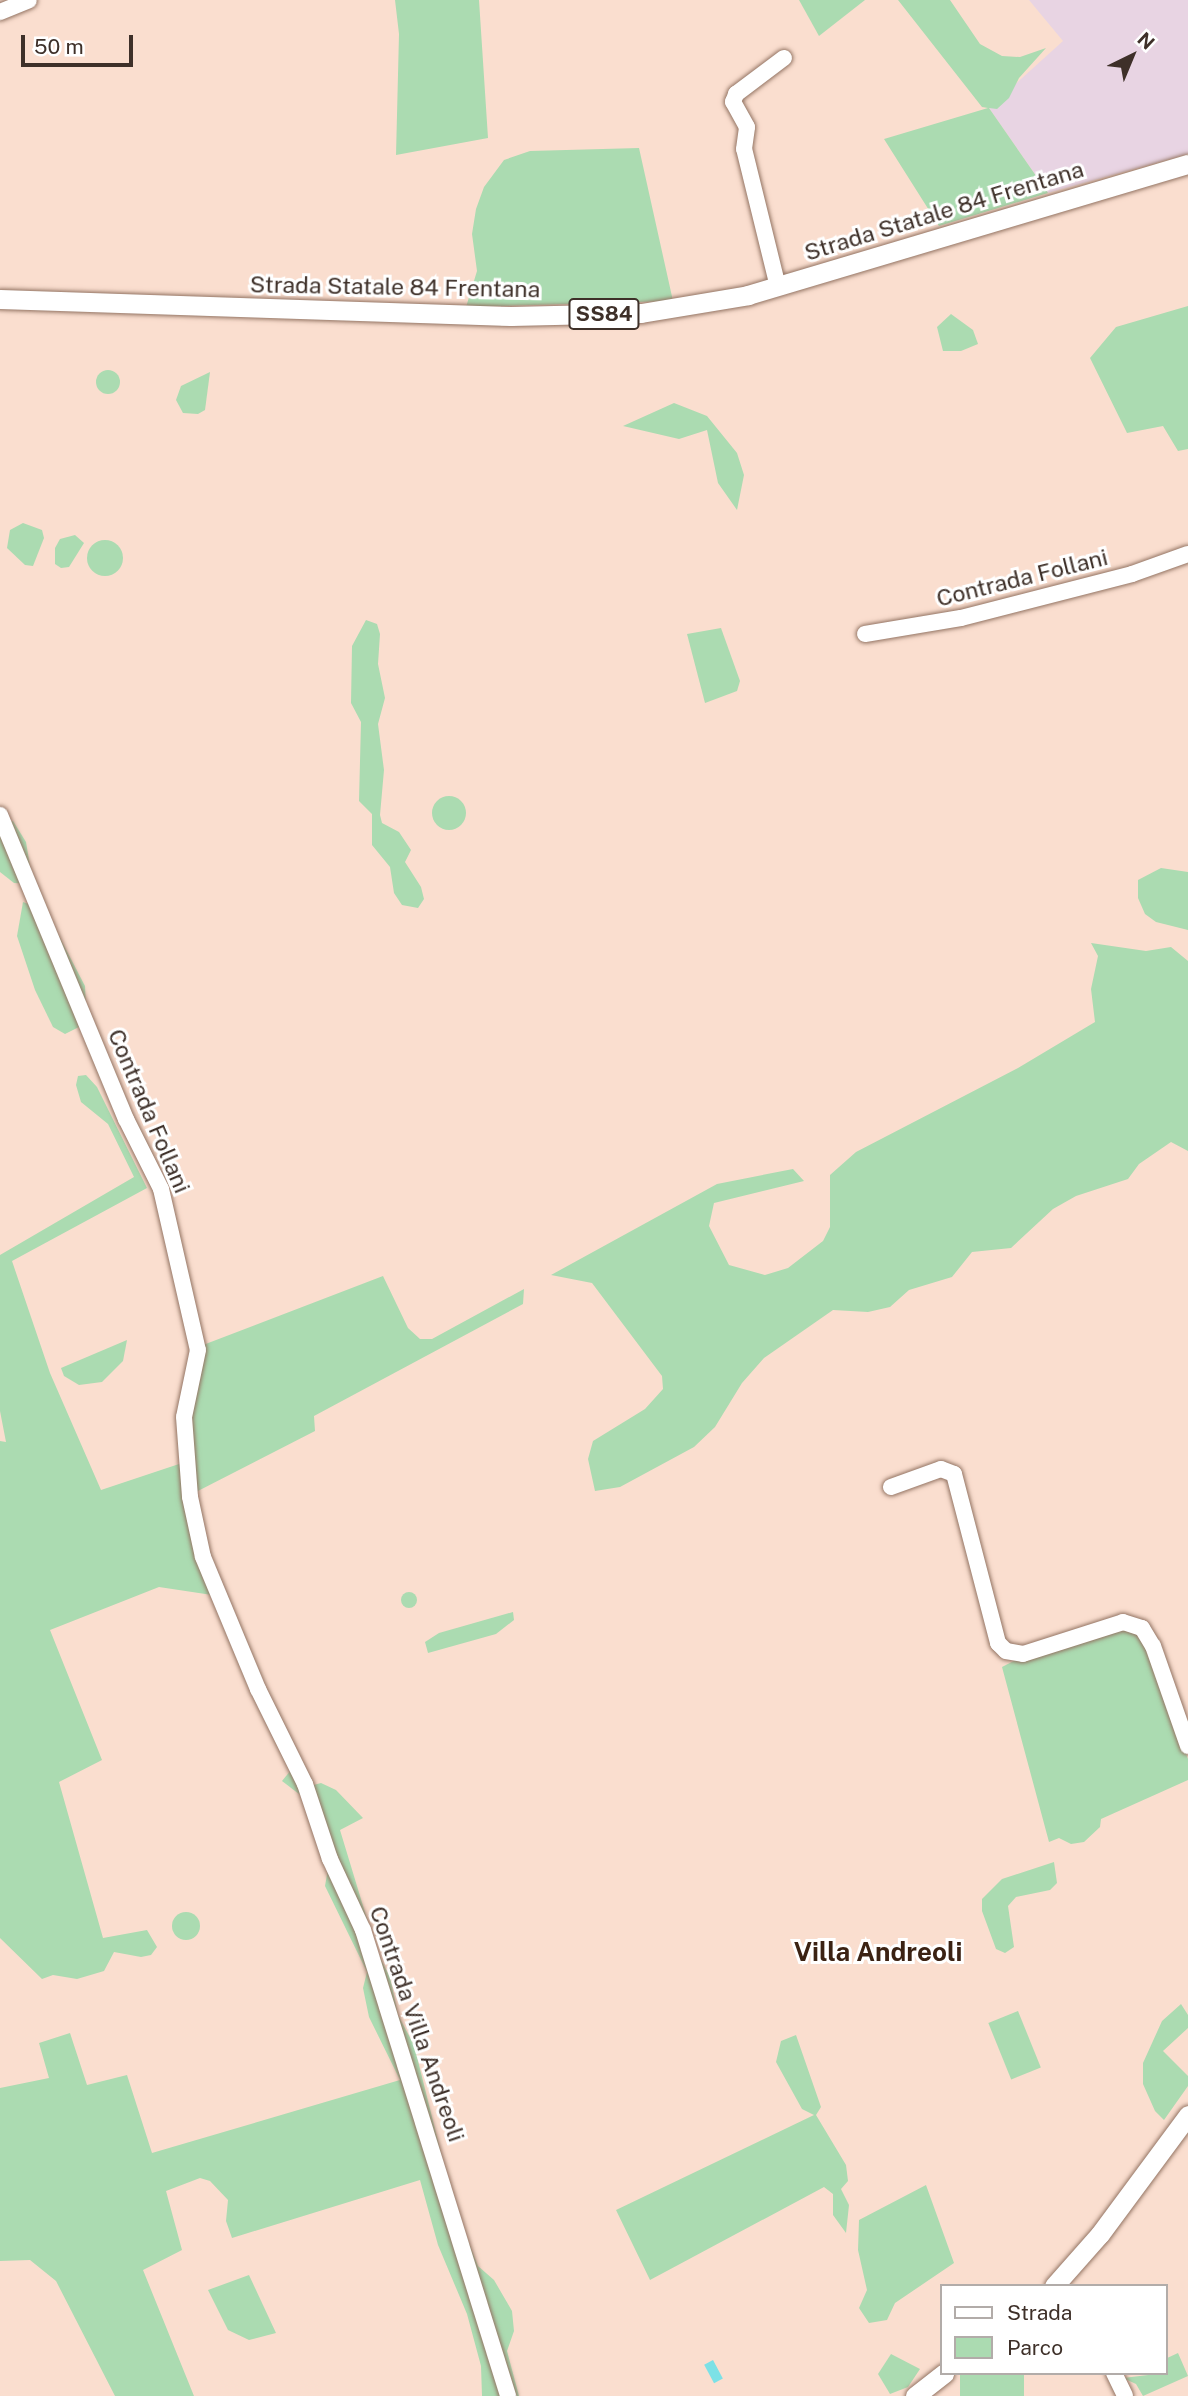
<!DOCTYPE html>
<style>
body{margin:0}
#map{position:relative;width:1188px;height:2396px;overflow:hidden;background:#fadecf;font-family:"Public Sans",sans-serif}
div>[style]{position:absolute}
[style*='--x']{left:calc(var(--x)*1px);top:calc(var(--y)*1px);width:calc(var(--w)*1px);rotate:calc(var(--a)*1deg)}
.commercial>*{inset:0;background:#e8d4e3}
.green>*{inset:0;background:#abdbb1;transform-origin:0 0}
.round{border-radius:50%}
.water>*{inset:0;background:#7ce1e6;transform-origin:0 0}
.roads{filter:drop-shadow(0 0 2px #937463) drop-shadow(0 0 2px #937463)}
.minor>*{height:16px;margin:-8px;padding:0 8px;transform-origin:8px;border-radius:8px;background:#fff}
.major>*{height:19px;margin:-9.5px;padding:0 9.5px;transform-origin:9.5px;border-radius:9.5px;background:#fff}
span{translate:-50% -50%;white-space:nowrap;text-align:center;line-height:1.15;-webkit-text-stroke:6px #fff;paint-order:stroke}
.shield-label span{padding:2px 5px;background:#fff;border:2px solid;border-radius:5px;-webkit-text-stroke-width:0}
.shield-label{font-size:21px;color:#3e3029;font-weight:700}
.street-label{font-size:23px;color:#3e3029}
.quarter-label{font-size:26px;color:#3b2213;font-weight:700}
.legend{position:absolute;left:940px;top:2284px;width:228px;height:91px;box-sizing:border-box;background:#fff;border:2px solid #b2aca9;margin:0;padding:9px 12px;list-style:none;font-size:21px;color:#3e3029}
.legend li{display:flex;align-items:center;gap:14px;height:35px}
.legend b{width:35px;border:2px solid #b2aca9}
.north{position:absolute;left:1097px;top:21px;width:70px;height:70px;-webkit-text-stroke:5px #fff;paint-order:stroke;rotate:43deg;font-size:19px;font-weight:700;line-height:28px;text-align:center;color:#3e3029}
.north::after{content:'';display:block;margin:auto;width:24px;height:32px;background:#3e3029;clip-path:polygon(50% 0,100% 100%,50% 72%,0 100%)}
.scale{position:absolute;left:21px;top:35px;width:112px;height:32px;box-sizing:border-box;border:4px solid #3e3029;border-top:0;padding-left:9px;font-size:21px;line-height:24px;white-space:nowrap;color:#3e3029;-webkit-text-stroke:5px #fff;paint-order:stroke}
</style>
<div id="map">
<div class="commercial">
<i style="clip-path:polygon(1029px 0,1188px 0,1188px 154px,1048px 193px,989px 108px,1063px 41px)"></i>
</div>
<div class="green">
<i style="clip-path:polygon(395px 0,479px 0,488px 138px,396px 155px,399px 34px)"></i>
<i style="clip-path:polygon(799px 0,865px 0,819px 36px)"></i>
<i style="clip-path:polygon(898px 0,950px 0,980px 44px,1002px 56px,1020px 57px,1046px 48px,1019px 78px,1009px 98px,997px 109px,989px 108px,1048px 193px,939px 226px,884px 139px,988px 108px,982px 107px)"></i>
<i style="clip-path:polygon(639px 148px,673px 301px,466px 307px,477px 271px,472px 234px,476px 209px,484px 187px,504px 160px,530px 151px)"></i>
<i style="clip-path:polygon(1188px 306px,1188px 449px,1178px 451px,1163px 426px,1127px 433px,1090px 358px,1116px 327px)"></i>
<i style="clip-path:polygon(951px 314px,973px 330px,978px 344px,961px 351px,943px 351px,937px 327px)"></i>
<i class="round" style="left:96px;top:370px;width:24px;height:24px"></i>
<i style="clip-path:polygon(210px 372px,205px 410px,198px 414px,183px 413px,176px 400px,181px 386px)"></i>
<i style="clip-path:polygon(674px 403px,707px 416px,737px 453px,744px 475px,737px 510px,718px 483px,707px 430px,679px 439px,623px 426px)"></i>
<i style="clip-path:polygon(23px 523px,42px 530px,44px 538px,33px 566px,25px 565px,7px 548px,10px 530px)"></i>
<i style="clip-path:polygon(75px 535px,84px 543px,69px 567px,61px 568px,55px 564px,55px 548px,60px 539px)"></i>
<i class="round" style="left:87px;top:540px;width:36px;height:36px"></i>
<i style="clip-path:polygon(366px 620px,377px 624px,380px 634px,378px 664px,385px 698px,378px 724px,384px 770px,380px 815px,382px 823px,399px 832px,411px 850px,405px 862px,421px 887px,424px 899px,418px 908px,402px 905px,394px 893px,390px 867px,372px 845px,372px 814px,359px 801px,361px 722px,351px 703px,352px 646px)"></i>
<i style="clip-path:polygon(721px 628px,740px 681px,737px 691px,705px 703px,687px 634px)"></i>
<i class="round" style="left:432px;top:796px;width:34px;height:34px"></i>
<i style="clip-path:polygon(13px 821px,26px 842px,33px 884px,14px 883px,0 872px,0 825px)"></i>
<i style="clip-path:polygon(1161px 868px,1188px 872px,1188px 930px,1156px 922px,1145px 914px,1138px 898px,1138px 880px)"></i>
<i style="clip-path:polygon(23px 902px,46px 911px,85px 986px,86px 1007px,79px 1027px,65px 1034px,53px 1027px,35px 990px,17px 936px)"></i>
<i style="clip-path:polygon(1091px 943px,1146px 951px,1171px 947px,1188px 961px,1188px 1151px,1171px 1142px,1139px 1164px,1128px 1179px,1076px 1196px,1053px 1209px,1011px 1248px,972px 1252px,952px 1277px,909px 1290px,890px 1307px,868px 1312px,833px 1310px,764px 1358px,742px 1383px,715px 1427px,694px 1447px,620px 1487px,595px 1491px,588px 1459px,593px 1441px,645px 1409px,663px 1389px,662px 1376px,592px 1283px,551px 1275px,717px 1184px,793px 1169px,804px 1181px,714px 1203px,709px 1226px,729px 1265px,765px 1275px,788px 1268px,823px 1241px,830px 1227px,830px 1175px,856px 1152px,1018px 1068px,1095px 1022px,1091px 989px,1098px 956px)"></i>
<i style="clip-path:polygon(86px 1075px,97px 1087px,147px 1188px,12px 1261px,50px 1373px,101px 1490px,182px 1463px,212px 1595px,159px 1587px,50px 1630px,102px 1760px,59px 1782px,103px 1938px,147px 1930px,157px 1947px,151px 1955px,141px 1957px,114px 1952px,104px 1971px,77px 1979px,53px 1975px,42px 1979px,0 1938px,0 1441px,6px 1442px,0 1411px,0 1255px,134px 1177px,108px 1124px,81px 1102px,76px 1085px,78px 1076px)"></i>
<i style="clip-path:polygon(383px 1276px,408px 1328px,420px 1339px,432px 1339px,524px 1289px,523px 1304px,314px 1416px,315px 1431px,194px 1493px,192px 1411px,203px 1345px)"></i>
<i style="clip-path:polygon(127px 1340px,123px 1361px,102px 1382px,79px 1385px,64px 1376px,61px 1368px)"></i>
<i class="round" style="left:401px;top:1592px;width:16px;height:16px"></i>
<i style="clip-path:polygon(513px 1612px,514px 1620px,496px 1634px,428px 1653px,425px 1642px,439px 1633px)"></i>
<i style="clip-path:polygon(1128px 1628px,1145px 1641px,1188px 1759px,1188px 1780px,1101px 1819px,1100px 1827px,1084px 1842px,1071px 1844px,1059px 1838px,1049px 1842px,1002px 1667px,1025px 1655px)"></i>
<i style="clip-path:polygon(291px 1770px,302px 1793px,299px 1794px,282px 1781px)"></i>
<i style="clip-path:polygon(321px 1783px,336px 1790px,363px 1818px,340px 1830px,377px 1952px,390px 1977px,398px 2015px,414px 2045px,454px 2205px,478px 2266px,494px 2280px,512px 2311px,514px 2331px,507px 2351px,519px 2396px,482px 2396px,481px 2366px,467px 2314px,438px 2245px,420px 2180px,232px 2238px,226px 2221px,228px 2200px,210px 2181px,200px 2178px,166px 2191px,182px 2250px,143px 2270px,194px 2396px,115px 2396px,56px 2281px,30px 2260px,0 2261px,0 2088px,49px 2078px,39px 2043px,70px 2033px,87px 2085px,127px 2075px,152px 2153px,400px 2080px,369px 2017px,363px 1988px,367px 1972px,325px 1886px,329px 1863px,310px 1786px)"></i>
<i style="clip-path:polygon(1054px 1862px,1057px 1883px,1050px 1890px,1016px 1897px,1008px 1906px,1014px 1947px,1005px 1953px,996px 1949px,982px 1911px,982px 1899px,1002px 1879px)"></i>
<i class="round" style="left:172px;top:1912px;width:28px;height:28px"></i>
<i style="clip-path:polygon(1181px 2004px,1188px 2015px,1188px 2028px,1163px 2051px,1188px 2076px,1188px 2086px,1164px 2120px,1155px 2111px,1143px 2084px,1143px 2063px,1162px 2021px)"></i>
<i style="left:1018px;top:2011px;width:61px;height:32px;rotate:68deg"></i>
<i style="clip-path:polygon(796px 2035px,821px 2107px,816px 2115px,846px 2165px,848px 2181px,841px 2189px,849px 2205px,846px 2233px,833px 2215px,833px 2194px,824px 2187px,650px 2280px,616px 2210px,814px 2115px,802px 2109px,776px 2062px,781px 2041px)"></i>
<i style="clip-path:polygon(926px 2185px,954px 2263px,895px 2303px,887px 2320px,869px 2323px,859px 2308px,867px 2290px,858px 2250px,859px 2220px)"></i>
<i style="clip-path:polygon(249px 2275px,276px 2333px,249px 2340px,228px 2330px,208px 2290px)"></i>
<i style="clip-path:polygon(1178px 2353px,1188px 2376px,1143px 2396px,1136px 2384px,1123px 2378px,1165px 2373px,1165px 2359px)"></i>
<i style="clip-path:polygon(891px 2354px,920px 2369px,908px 2387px,890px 2394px,878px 2374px)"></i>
<i style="left:960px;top:2373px;width:64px;height:23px"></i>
</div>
<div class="water">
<i style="left:713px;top:2360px;width:21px;height:10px;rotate:62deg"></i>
</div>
<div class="roads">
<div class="minor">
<i style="--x:0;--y:12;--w:31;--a:-22"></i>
<i style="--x:778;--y:287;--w:142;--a:-103.8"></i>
<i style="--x:744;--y:149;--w:22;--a:-82"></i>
<i style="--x:747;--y:127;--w:29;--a:-119"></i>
<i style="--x:733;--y:102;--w:9;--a:-69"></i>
<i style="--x:736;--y:94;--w:60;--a:-36.9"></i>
<i style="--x:865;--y:634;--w:97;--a:-9.5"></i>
<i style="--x:961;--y:618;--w:177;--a:-14.4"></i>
<i style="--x:1132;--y:574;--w:59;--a:-19.7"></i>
<i style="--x:0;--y:815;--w:329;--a:67.5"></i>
<i style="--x:126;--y:1119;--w:78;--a:63.4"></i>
<i style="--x:161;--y:1189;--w:165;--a:77.1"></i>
<i style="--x:198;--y:1350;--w:68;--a:101.8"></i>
<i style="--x:184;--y:1417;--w:80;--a:85.7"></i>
<i style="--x:190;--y:1497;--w:61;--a:77.8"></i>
<i style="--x:203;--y:1557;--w:143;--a:67.4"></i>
<i style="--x:258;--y:1689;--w:106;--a:63.7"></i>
<i style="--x:305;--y:1784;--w:79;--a:71.6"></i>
<i style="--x:330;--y:1859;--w:78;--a:65.1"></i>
<i style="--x:363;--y:1930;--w:488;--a:72.7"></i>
<i style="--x:891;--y:1487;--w:53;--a:-19.8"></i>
<i style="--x:941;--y:1469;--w:14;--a:21"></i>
<i style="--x:954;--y:1474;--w:175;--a:75.4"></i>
<i style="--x:998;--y:1643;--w:11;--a:45"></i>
<i style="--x:1006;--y:1651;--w:17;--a:10"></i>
<i style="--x:1023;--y:1654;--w:105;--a:-17.7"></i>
<i style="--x:1123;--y:1622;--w:20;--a:18"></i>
<i style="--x:1142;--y:1628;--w:21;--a:59"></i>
<i style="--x:1153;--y:1646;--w:106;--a:70.7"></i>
<i style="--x:1114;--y:2373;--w:25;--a:64"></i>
</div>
<div class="major">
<i style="--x:0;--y:299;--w:511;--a:1.91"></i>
<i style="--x:511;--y:316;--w:130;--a:-1.3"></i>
<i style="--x:641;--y:313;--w:109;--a:-9.5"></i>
<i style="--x:748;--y:295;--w:459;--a:-16.6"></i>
<i style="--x:1054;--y:2286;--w:69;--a:-48.5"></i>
<i style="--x:1100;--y:2234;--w:148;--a:-53.5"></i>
<i style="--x:915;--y:2396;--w:37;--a:-38"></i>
</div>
</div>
<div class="shield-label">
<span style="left:604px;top:314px">SS84</span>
</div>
<div class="street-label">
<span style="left:944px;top:211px;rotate:-17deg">Strada Statale 84 Frentana</span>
<span style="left:395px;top:287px;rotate:1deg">Strada Statale 84 Frentana</span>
<span style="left:1022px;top:578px;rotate:-14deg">Contrada Follani</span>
<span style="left:149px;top:1111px;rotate:67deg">Contrada Follani</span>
<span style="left:417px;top:2024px;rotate:71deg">Contrada Villa Andreoli</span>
</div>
<div class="quarter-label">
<span style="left:878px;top:1952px">Villa Andreoli</span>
</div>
<ul class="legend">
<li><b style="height:9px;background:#fff"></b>Strada</li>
<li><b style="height:19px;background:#abdbb1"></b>Parco</li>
</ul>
<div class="north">N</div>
<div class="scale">50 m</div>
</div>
